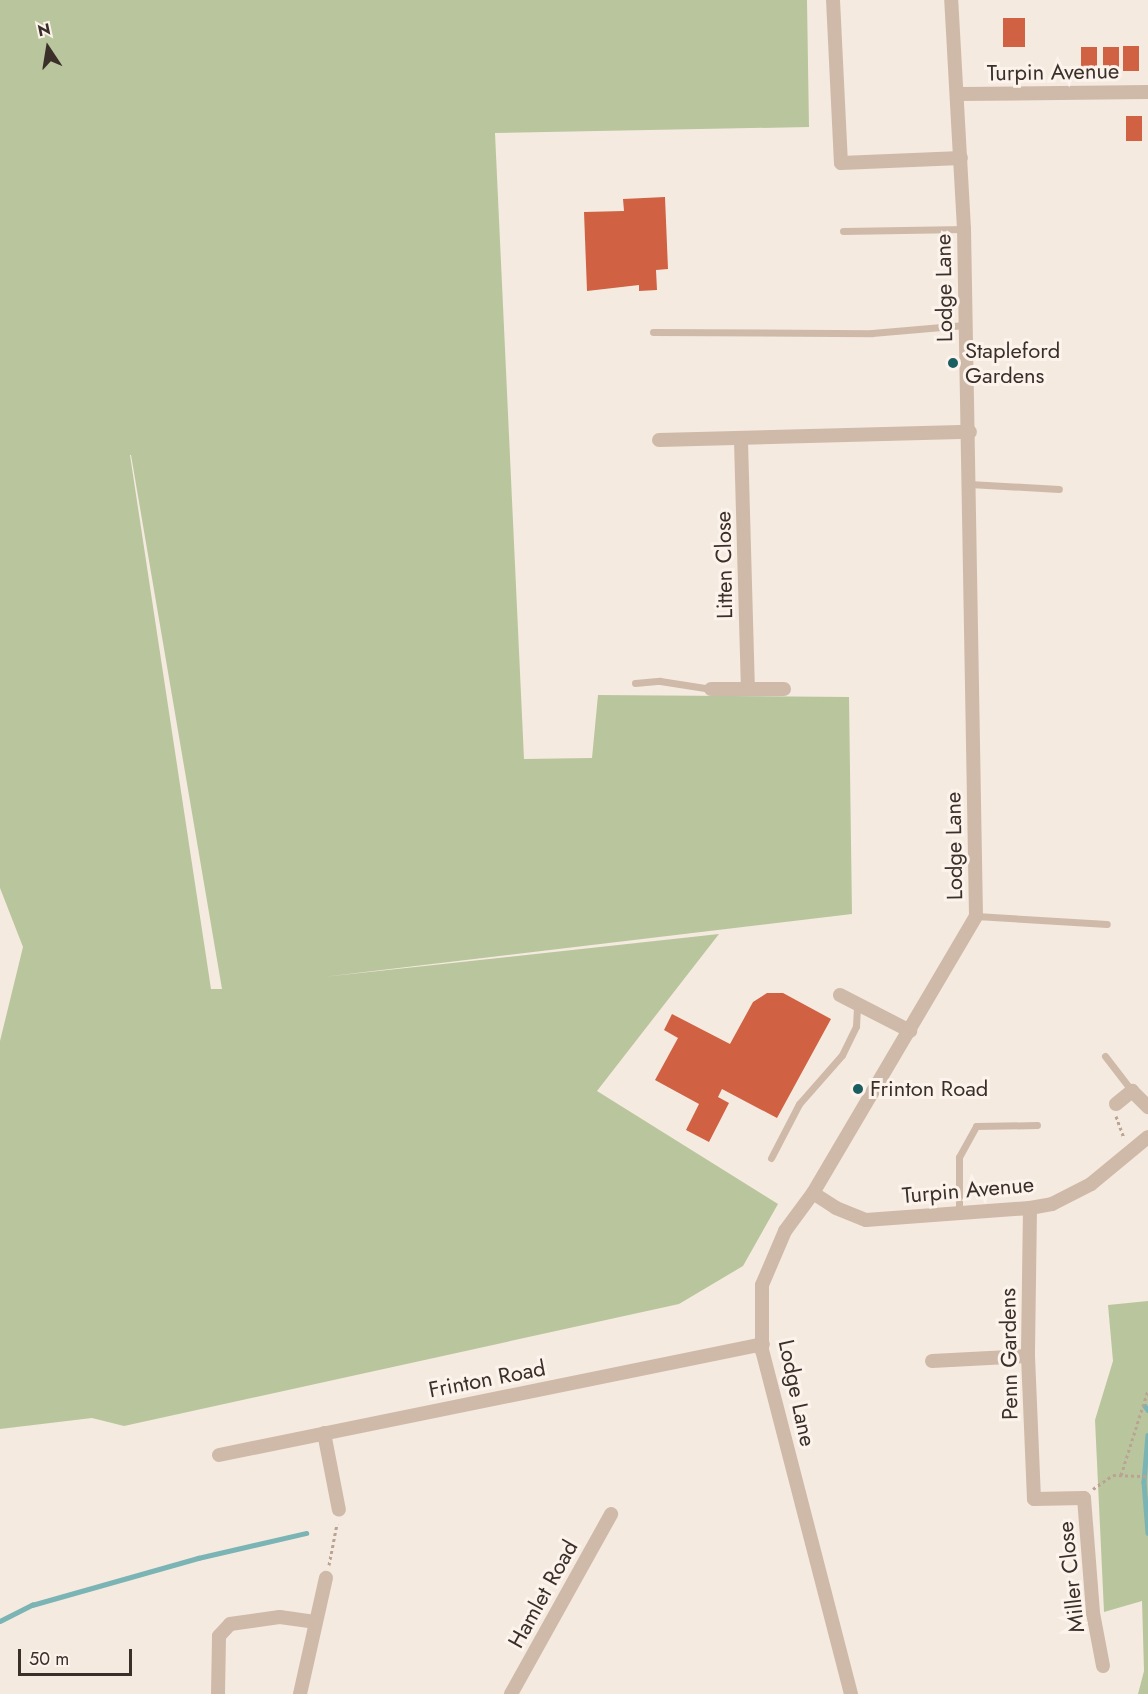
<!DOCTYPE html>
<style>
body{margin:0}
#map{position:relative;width:1148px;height:1694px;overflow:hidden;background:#f5eadf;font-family:Jost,sans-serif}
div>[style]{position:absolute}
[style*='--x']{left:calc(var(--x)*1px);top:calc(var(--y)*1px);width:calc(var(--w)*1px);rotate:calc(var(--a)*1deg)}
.green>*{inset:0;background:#b9c69d}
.stream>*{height:4.5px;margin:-2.25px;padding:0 2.25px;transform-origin:2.25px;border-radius:2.25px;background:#7bb4b5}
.building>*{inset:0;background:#d06142;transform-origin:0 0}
.path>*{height:3px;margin-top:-1.5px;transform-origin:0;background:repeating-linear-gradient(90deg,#bba393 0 3px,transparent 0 6px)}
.lane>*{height:7px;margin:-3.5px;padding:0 3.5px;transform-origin:3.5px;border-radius:3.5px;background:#cfbaa9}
.street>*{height:14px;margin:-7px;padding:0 7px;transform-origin:7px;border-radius:7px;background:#cfbaa9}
.dots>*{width:16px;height:16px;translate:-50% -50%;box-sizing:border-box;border:3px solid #fcf4ec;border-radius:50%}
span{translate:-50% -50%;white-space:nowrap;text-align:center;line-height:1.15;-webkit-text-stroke:6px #fcf4ec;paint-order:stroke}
.street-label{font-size:22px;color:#3b2f2a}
.poi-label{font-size:22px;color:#3b2f2a}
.left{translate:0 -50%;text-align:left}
.north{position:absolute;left:18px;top:18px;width:60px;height:60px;-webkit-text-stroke:4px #fcf4ec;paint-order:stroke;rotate:348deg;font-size:16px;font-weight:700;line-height:24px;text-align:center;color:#3b2f2a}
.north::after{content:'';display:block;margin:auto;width:21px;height:27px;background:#3b2f2a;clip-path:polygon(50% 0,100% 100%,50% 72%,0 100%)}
.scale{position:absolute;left:18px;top:1649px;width:114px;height:27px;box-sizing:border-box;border:3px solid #3b2f2a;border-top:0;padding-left:8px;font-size:18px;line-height:21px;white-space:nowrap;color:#3b2f2a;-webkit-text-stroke:4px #fcf4ec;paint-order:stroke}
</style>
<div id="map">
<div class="green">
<i style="clip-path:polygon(evenodd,0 0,807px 0,809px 127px,495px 133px,524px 759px,592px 758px,598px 695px,849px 697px,852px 914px,323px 977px,719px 934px,597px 1091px,778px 1204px,743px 1266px,679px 1304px,124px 1426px,92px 1418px,0 1429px,0 1041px,23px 947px,0 888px,0 0,130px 455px,131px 455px,222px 989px,211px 989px,130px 455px)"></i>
<i style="clip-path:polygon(1148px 1301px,1148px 1694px,1138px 1694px,1144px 1671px,1142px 1601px,1104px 1612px,1095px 1420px,1113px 1361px,1108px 1305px)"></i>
</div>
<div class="stream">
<i style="--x:1145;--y:1406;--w:5;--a:53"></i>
<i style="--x:1148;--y:1435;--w:47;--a:94.9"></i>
<i style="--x:1144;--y:1482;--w:51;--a:85.5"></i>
<i style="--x:0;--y:1621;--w:36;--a:-27"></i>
<i style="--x:32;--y:1605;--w:173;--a:-15.8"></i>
<i style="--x:198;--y:1558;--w:111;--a:-13"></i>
</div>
<div class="building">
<i style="left:1003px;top:18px;width:22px;height:29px"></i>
<i style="left:1123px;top:46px;width:16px;height:25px"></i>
<i style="left:1081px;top:47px;width:16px;height:25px"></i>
<i style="left:1103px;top:47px;width:16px;height:25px"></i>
<i style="left:1126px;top:116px;width:16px;height:25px"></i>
<i style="clip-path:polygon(665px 197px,668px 269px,656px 270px,657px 290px,639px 291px,639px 285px,587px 291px,584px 212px,624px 211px,623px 199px)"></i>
<i style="clip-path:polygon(767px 993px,783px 993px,831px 1019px,777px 1118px,722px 1089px,718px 1097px,729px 1103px,709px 1142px,686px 1130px,699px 1104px,655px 1080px,678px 1038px,664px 1030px,672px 1014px,730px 1044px,753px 1002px)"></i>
</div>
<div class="path">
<i style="--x:1116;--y:1116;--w:23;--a:70"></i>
<i style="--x:1121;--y:1475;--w:89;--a:-72.4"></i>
<i style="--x:1093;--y:1489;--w:24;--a:-35"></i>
<i style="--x:1113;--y:1475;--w:35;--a:2"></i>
<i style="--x:329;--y:1565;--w:42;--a:-79"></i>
</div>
<div class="lane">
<i style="--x:843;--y:231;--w:121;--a:-0.9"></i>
<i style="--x:653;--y:332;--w:219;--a:0.3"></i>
<i style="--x:872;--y:333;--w:93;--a:-4.9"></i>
<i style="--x:969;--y:484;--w:90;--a:3.2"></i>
<i style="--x:635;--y:683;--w:25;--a:-5"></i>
<i style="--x:660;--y:681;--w:52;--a:8.9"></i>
<i style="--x:976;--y:916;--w:131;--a:3.5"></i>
<i style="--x:1105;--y:1056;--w:44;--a:52.4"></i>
<i style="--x:771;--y:1158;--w:61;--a:-62.6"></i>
<i style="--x:799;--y:1104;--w:65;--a:-48.7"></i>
<i style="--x:842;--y:1055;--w:32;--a:-64"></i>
<i style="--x:856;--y:1026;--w:22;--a:-87"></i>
<i style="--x:959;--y:1211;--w:54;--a:-90"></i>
<i style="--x:959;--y:1157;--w:35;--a:-61"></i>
<i style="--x:976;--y:1126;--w:61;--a:-0.9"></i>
</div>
<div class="street">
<i style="--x:833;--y:0;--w:163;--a:87.2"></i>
<i style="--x:841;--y:163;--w:120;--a:-2.4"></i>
<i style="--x:959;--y:94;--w:189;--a:-0.6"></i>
<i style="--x:659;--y:440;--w:311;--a:-1.5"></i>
<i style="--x:741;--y:441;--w:248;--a:88.4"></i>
<i style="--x:711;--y:689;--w:73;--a:0"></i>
<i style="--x:840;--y:995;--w:79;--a:27.2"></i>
<i style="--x:1116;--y:1104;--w:21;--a:-39"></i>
<i style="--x:1132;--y:1091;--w:23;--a:45"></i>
<i style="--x:813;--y:1193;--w:27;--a:33"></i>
<i style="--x:836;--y:1208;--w:32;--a:22"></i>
<i style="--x:866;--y:1220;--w:164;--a:-4.2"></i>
<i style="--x:1030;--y:1208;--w:22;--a:-10"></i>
<i style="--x:1052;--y:1204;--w:44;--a:-27.1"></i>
<i style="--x:1091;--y:1184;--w:74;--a:-39.5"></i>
<i style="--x:1030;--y:1208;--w:148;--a:90.8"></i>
<i style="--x:1028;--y:1356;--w:143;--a:87.6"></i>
<i style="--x:1034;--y:1499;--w:50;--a:-1.1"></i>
<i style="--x:1084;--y:1498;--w:115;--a:85.5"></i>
<i style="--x:1093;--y:1613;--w:54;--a:79.3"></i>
<i style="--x:932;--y:1361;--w:96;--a:-3"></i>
<i style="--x:324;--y:1433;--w:78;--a:79"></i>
<i style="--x:219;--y:1455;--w:555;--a:-11.53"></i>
<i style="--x:218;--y:1694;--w:58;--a:-89"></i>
<i style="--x:219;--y:1636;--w:16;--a:-47"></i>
<i style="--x:230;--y:1624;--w:50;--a:-8"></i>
<i style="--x:280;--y:1617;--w:35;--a:8"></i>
<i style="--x:300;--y:1694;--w:119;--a:-77.4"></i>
<i style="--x:511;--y:1694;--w:206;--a:-60.9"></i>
<i style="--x:851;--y:1694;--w:354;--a:-104.5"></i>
<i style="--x:762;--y:1351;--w:66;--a:-90"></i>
<i style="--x:762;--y:1285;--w:59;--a:-66.9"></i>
<i style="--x:785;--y:1231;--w:47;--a:-53.6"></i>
<i style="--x:813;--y:1193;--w:321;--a:-59.5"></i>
<i style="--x:976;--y:916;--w:687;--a:-91"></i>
<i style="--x:964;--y:229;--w:229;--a:-93.2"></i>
</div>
<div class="dots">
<i style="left:953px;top:363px;background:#1b5e61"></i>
<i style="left:858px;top:1089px;background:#1b5e61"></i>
</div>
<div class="street-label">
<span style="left:1053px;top:72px;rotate:-1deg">Turpin Avenue</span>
<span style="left:944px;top:288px;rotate:-91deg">Lodge Lane</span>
<span style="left:724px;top:565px;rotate:-91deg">Litten Close</span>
<span style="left:954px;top:846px;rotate:-91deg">Lodge Lane</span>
<span style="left:968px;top:1190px;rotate:-5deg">Turpin Avenue</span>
<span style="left:1009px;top:1354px;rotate:-91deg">Penn Gardens</span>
<span style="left:487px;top:1379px;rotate:-11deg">Frinton Road</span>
<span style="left:797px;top:1393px;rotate:78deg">Lodge Lane</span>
<span style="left:1071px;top:1577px;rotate:-96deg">Miller Close</span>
<span style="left:543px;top:1594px;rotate:-61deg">Hamlet Road</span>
</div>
<div class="poi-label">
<span class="left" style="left:965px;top:363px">Stapleford<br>Gardens</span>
<span class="left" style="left:870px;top:1089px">Frinton Road</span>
</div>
<div class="north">N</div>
<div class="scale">50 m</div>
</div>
